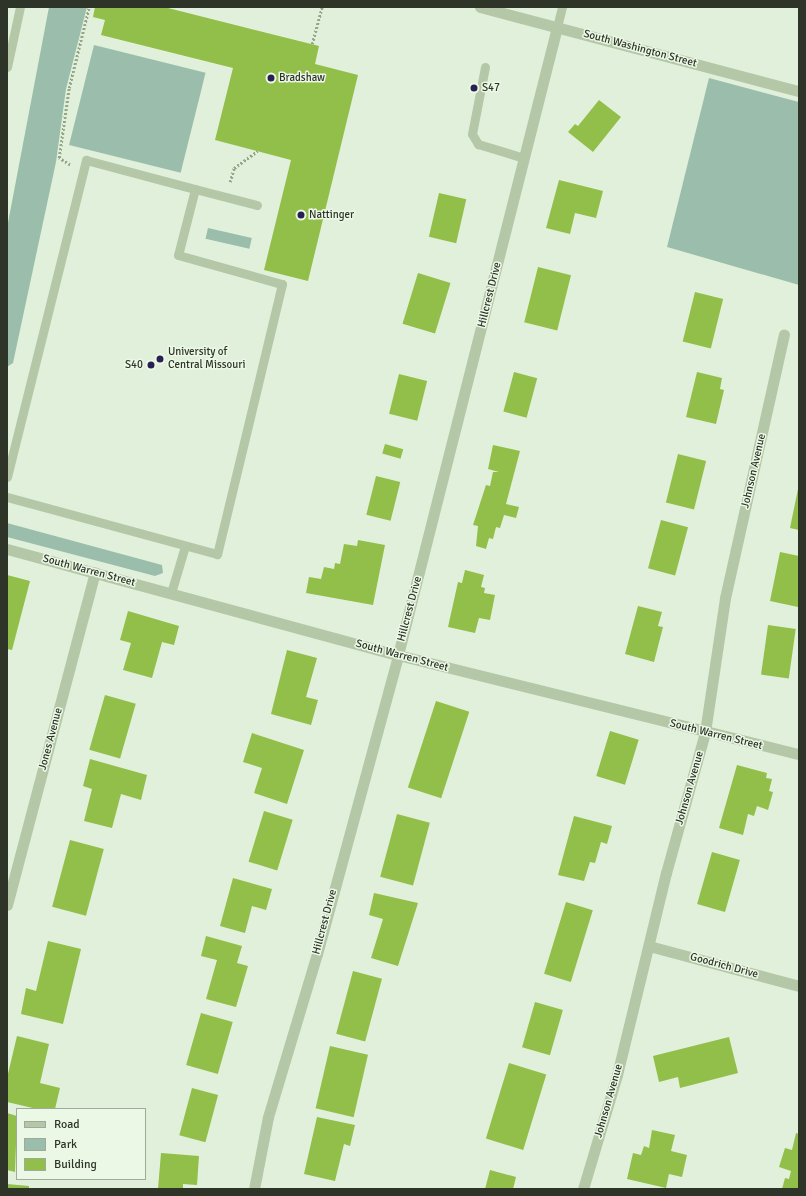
<!DOCTYPE html>
<style>
body{margin:0}
#map{position:relative;width:806px;height:1196px;overflow:hidden;background:#e1f0da;font-family:Signika,sans-serif}
div>[style]{position:absolute}
[style*='--x']{left:calc(var(--x)*1px);top:calc(var(--y)*1px);width:calc(var(--w)*1px);rotate:calc(var(--a)*1deg)}
.green>*{inset:0;background:#9bbeac;transform-origin:0 0}
.building>*{inset:0;background:#91bf49;transform-origin:0 0}
.path>*{height:2.5px;margin-top:-1.25px;transform-origin:0;background:repeating-linear-gradient(90deg,#94a686 0 2px,transparent 0 4px)}
.service>*{height:9px;margin:-4.5px;padding:0 4.5px;transform-origin:4.5px;border-radius:4.5px;background:#b4c7a7}
.minor>*{height:11px;margin:-5.5px;padding:0 5.5px;transform-origin:5.5px;border-radius:5.5px;background:#b4c7a7}
.tertiary>*{height:11px;margin:-5.5px;padding:0 5.5px;transform-origin:5.5px;border-radius:5.5px;background:#b4c7a7}
.dots>*{width:11px;height:11px;translate:-50% -50%;box-sizing:border-box;border:2px solid #ebf8e6;border-radius:50%}
span{translate:-50% -50%;white-space:nowrap;text-align:center;line-height:1.15;-webkit-text-stroke:3px #ebf8e6;paint-order:stroke}
.street-label{font-size:11px;color:#2e3427}
.poi-label{font-size:11px;color:#2e3427}
.left{translate:0 -50%;text-align:left}
.right{translate:-100% -50%;text-align:right}
.frame{position:absolute;inset:0;border:8px solid #2e3427;pointer-events:none}
.legend{position:absolute;left:16px;top:1108px;width:130px;height:72px;box-sizing:border-box;background:#ebf8e6;border:1px solid #9faa9a;margin:0;padding:5px 7px;list-style:none;font-size:12px;color:#2e3427}
.legend li{display:flex;align-items:center;gap:8px;height:20px}
.legend b{width:20px;border:1px solid #9faa9a}
</style>
<div id="map">
<div class="green">
<i style="clip-path:polygon(49px 7px,87px 7px,66px 89px,56px 162px,13px 363px,7px 367px,7px 228px)"></i>
<i style="left:94px;top:45px;width:115px;height:103px;rotate:14deg"></i>
<i style="clip-path:polygon(709px 78px,799px 102px,799px 285px,667px 247px)"></i>
<i style="left:208px;top:228px;width:45px;height:11px;rotate:13deg"></i>
<i style="clip-path:polygon(7px 523px,162px 565px,163px 573px,155px 576px,7px 537px)"></i>
</div>
<div class="building">
<i style="clip-path:polygon(95px 7px,164px 7px,319px 46px,315px 64px,358px 75px,308px 281px,264px 270px,291px 160px,215px 140px,233px 68px,101px 35px,105px 20px,93px 17px)"></i>
<i style="clip-path:polygon(599px 100px,621px 117px,593px 152px,568px 132px,575px 124px,578px 126px)"></i>
<i style="clip-path:polygon(559px 180px,603px 191px,596px 218px,575px 213px,570px 234px,546px 228px)"></i>
<i style="left:439px;top:193px;width:28px;height:45px;rotate:13deg"></i>
<i style="left:538px;top:267px;width:34px;height:57px;rotate:14deg"></i>
<i style="left:418px;top:273px;width:34px;height:53px;rotate:17deg"></i>
<i style="left:695px;top:292px;width:29px;height:51px;rotate:14deg"></i>
<i style="left:514px;top:372px;width:24px;height:41px;rotate:15deg"></i>
<i style="clip-path:polygon(697px 372px,722px 378px,720px 389px,724px 390px,716px 424px,686px 417px)"></i>
<i style="left:399px;top:374px;width:29px;height:41px;rotate:14deg"></i>
<i style="left:385px;top:444px;width:19px;height:10px;rotate:16deg"></i>
<i style="clip-path:polygon(493px 445px,520px 451px,506px 504px,519px 507px,516px 518px,504px 515px,500px 528px,496px 527px,493px 539px,489px 538px,486px 549px,476px 546px,478px 526px,473px 525px,486px 485px,490px 486px,493px 472px,499px 472px,488px 469px)"></i>
<i style="left:678px;top:454px;width:29px;height:50px;rotate:14deg"></i>
<i style="left:376px;top:476px;width:25px;height:40px;rotate:14deg"></i>
<i style="clip-path:polygon(798px 489px,799px 489px,799px 530px,790px 528px)"></i>
<i style="left:661px;top:520px;width:28px;height:50px;rotate:15deg"></i>
<i style="clip-path:polygon(358px 540px,385px 545px,373px 605px,306px 593px,309px 577px,321px 579px,324px 567px,334px 569px,335px 563px,340px 564px,344px 544px,357px 546px)"></i>
<i style="clip-path:polygon(780px 552px,799px 556px,798px 607px,770px 601px)"></i>
<i style="clip-path:polygon(465px 570px,484px 575px,481px 587px,485px 588px,484px 593px,495px 595px,490px 620px,479px 618px,475px 633px,448px 627px,458px 582px,462px 583px)"></i>
<i style="clip-path:polygon(7px 575px,30px 581px,12px 650px,7px 649px)"></i>
<i style="clip-path:polygon(638px 606px,662px 612px,658px 626px,663px 627px,654px 662px,625px 654px)"></i>
<i style="clip-path:polygon(128px 611px,179px 626px,174px 645px,162px 642px,152px 678px,123px 670px,131px 643px,120px 640px)"></i>
<i style="left:768px;top:625px;width:28px;height:50px;rotate:8deg"></i>
<i style="clip-path:polygon(287px 650px,317px 658px,306px 697px,318px 700px,311px 725px,271px 714px)"></i>
<i style="left:105px;top:695px;width:32px;height:57px;rotate:16deg"></i>
<i style="left:436px;top:701px;width:35px;height:91px;rotate:18deg"></i>
<i style="left:610px;top:731px;width:30px;height:47px;rotate:17deg"></i>
<i style="clip-path:polygon(252px 733px,304px 750px,287px 804px,254px 793px,262px 768px,243px 762px)"></i>
<i style="clip-path:polygon(90px 759px,147px 775px,141px 800px,121px 794px,112px 828px,84px 821px,92px 789px,83px 786px)"></i>
<i style="clip-path:polygon(737px 765px,767px 773px,766px 778px,772px 779px,769px 791px,773px 792px,768px 810px,757px 806px,754px 816px,748px 814px,743px 835px,719px 828px)"></i>
<i style="left:264px;top:811px;width:30px;height:53px;rotate:17deg"></i>
<i style="left:397px;top:814px;width:34px;height:65px;rotate:15deg"></i>
<i style="clip-path:polygon(574px 816px,612px 826px,607px 844px,601px 842px,595px 863px,590px 862px,584px 881px,558px 875px)"></i>
<i style="left:70px;top:840px;width:35px;height:69px;rotate:15deg"></i>
<i style="left:712px;top:852px;width:29px;height:54px;rotate:16deg"></i>
<i style="clip-path:polygon(233px 878px,272px 889px,266px 910px,252px 906px,245px 933px,220px 926px)"></i>
<i style="clip-path:polygon(374px 893px,418px 903px,398px 966px,371px 958px,383px 919px,369px 915px)"></i>
<i style="left:566px;top:902px;width:28px;height:75px;rotate:17deg"></i>
<i style="clip-path:polygon(206px 936px,242px 946px,237px 963px,248px 966px,236px 1007px,206px 999px,217px 960px,201px 956px)"></i>
<i style="clip-path:polygon(48px 941px,81px 949px,63px 1024px,21px 1014px,26px 988px,36px 991px)"></i>
<i style="left:353px;top:971px;width:30px;height:65px;rotate:15deg"></i>
<i style="left:535px;top:1002px;width:29px;height:47px;rotate:16deg"></i>
<i style="left:201px;top:1013px;width:33px;height:54px;rotate:16deg"></i>
<i style="clip-path:polygon(17px 1036px,49px 1044px,40px 1083px,60px 1088px,55px 1109px,37px 1109px,7px 1102px,7px 1078px)"></i>
<i style="clip-path:polygon(729px 1037px,738px 1073px,680px 1088px,678px 1077px,659px 1082px,653px 1056px)"></i>
<i style="left:330px;top:1046px;width:39px;height:64px;rotate:13deg"></i>
<i style="left:509px;top:1063px;width:39px;height:79px;rotate:17deg"></i>
<i style="left:192px;top:1088px;width:27px;height:49px;rotate:15deg"></i>
<i style="clip-path:polygon(7px 1113px,17px 1116px,15px 1172px,7px 1170px)"></i>
<i style="clip-path:polygon(317px 1117px,355px 1125px,350px 1146px,344px 1144px,335px 1181px,304px 1174px)"></i>
<i style="clip-path:polygon(652px 1130px,675px 1135px,671px 1151px,687px 1155px,682px 1177px,669px 1174px,666px 1188px,627px 1179px,633px 1153px,641px 1155px,644px 1146px,649px 1148px)"></i>
<i style="clip-path:polygon(796px 1133px,799px 1134px,799px 1189px,782px 1189px,785px 1178px,789px 1179px,791px 1171px,779px 1167px,785px 1148px,792px 1150px)"></i>
<i style="clip-path:polygon(161px 1153px,199px 1156px,197px 1185px,183px 1184px,183px 1189px,158px 1189px)"></i>
<i style="clip-path:polygon(490px 1170px,516px 1177px,513px 1189px,485px 1189px)"></i>
<i style="clip-path:polygon(7px 1184px,29px 1186px,29px 1189px,7px 1189px)"></i>
</div>
<div class="path">
<i style="--x:312;--y:44;--w:38;--a:-75"></i>
<i style="--x:70;--y:165;--w:13;--a:-148"></i>
<i style="--x:59;--y:158;--w:71;--a:-81.9"></i>
<i style="--x:69;--y:88;--w:83;--a:-76.1"></i>
<i style="--x:230;--y:182;--w:15;--a:-74"></i>
<i style="--x:234;--y:168;--w:29;--a:-36"></i>
</div>
<div class="service">
<i style="--x:557;--y:27;--w:21;--a:-76"></i>
<i style="--x:7;--y:67;--w:61;--a:-77.8"></i>
<i style="--x:485;--y:67;--w:68;--a:101"></i>
<i style="--x:472;--y:134;--w:12;--a:59"></i>
<i style="--x:478;--y:144;--w:48;--a:16.9"></i>
<i style="--x:195;--y:189;--w:64;--a:14.5"></i>
<i style="--x:7;--y:477;--w:327;--a:-76"></i>
<i style="--x:86;--y:160;--w:113;--a:14.9"></i>
<i style="--x:195;--y:189;--w:68;--a:104.4"></i>
<i style="--x:178;--y:255;--w:108;--a:15.6"></i>
<i style="--x:282;--y:284;--w:278;--a:103.5"></i>
<i style="--x:217;--y:554;--w:218;--a:-164.8"></i>
<i style="--x:171;--y:593;--w:49;--a:-73.4"></i>
</div>
<div class="minor">
<i style="--x:480;--y:7;--w:330;--a:14.8"></i>
<i style="--x:7;--y:905;--w:344;--a:-75.2"></i>
<i style="--x:649;--y:946;--w:155;--a:14.9"></i>
<i style="--x:254;--y:1189;--w:73;--a:-79"></i>
<i style="--x:268;--y:1117;--w:170;--a:-73.3"></i>
<i style="--x:317;--y:954;--w:310;--a:-74.8"></i>
<i style="--x:398;--y:655;--w:648;--a:-75.79"></i>
<i style="--x:583;--y:1189;--w:119;--a:-73.4"></i>
<i style="--x:617;--y:1075;--w:208;--a:-76.4"></i>
<i style="--x:666;--y:873;--w:146;--a:-74.5"></i>
<i style="--x:705;--y:732;--w:135;--a:-81.5"></i>
<i style="--x:725;--y:598;--w:270;--a:-77.4"></i>
</div>
<div class="tertiary">
<i style="--x:7;--y:549;--w:405;--a:15.2"></i>
<i style="--x:398;--y:655;--w:413;--a:13.9"></i>
</div>
<div class="dots">
<i style="left:271px;top:78px;background:#2a1f53"></i>
<i style="left:474px;top:88px;background:#2a1f53"></i>
<i style="left:301px;top:215px;background:#2a1f53"></i>
<i style="left:160px;top:359px;background:#2a1f53"></i>
<i style="left:151px;top:365px;background:#2a1f53"></i>
</div>
<div class="street-label">
<span style="left:640px;top:49px;rotate:15deg">South Washington Street</span>
<span style="left:490px;top:295px;rotate:-76deg">Hillcrest Drive</span>
<span style="left:754px;top:471px;rotate:-77deg">Johnson Avenue</span>
<span style="left:89px;top:571px;rotate:15deg">South Warren Street</span>
<span style="left:410px;top:609px;rotate:-75deg">Hillcrest Drive</span>
<span style="left:402px;top:656px;rotate:15deg">South Warren Street</span>
<span style="left:716px;top:735px;rotate:14deg">South Warren Street</span>
<span style="left:51px;top:739px;rotate:-75deg">Jones Avenue</span>
<span style="left:690px;top:788px;rotate:-74deg">Johnson Avenue</span>
<span style="left:325px;top:922px;rotate:-75deg">Hillcrest Drive</span>
<span style="left:724px;top:966px;rotate:15deg">Goodrich Drive</span>
<span style="left:609px;top:1101px;rotate:-74deg">Johnson Avenue</span>
</div>
<div class="poi-label">
<span class="left" style="left:279px;top:78px">Bradshaw</span>
<span class="left" style="left:482px;top:88px">S47</span>
<span class="left" style="left:309px;top:215px">Nattinger</span>
<span class="left" style="left:168px;top:359px">University of<br>Central Missouri</span>
<span class="right" style="left:143px;top:365px">S40</span>
</div>
<div class="frame"></div>
<ul class="legend">
<li><b style="height:5px;background:#b4c7a7"></b>Road</li>
<li><b style="height:11px;background:#9bbeac"></b>Park</li>
<li><b style="height:11px;background:#91bf49"></b>Building</li>
</ul>
</div>
